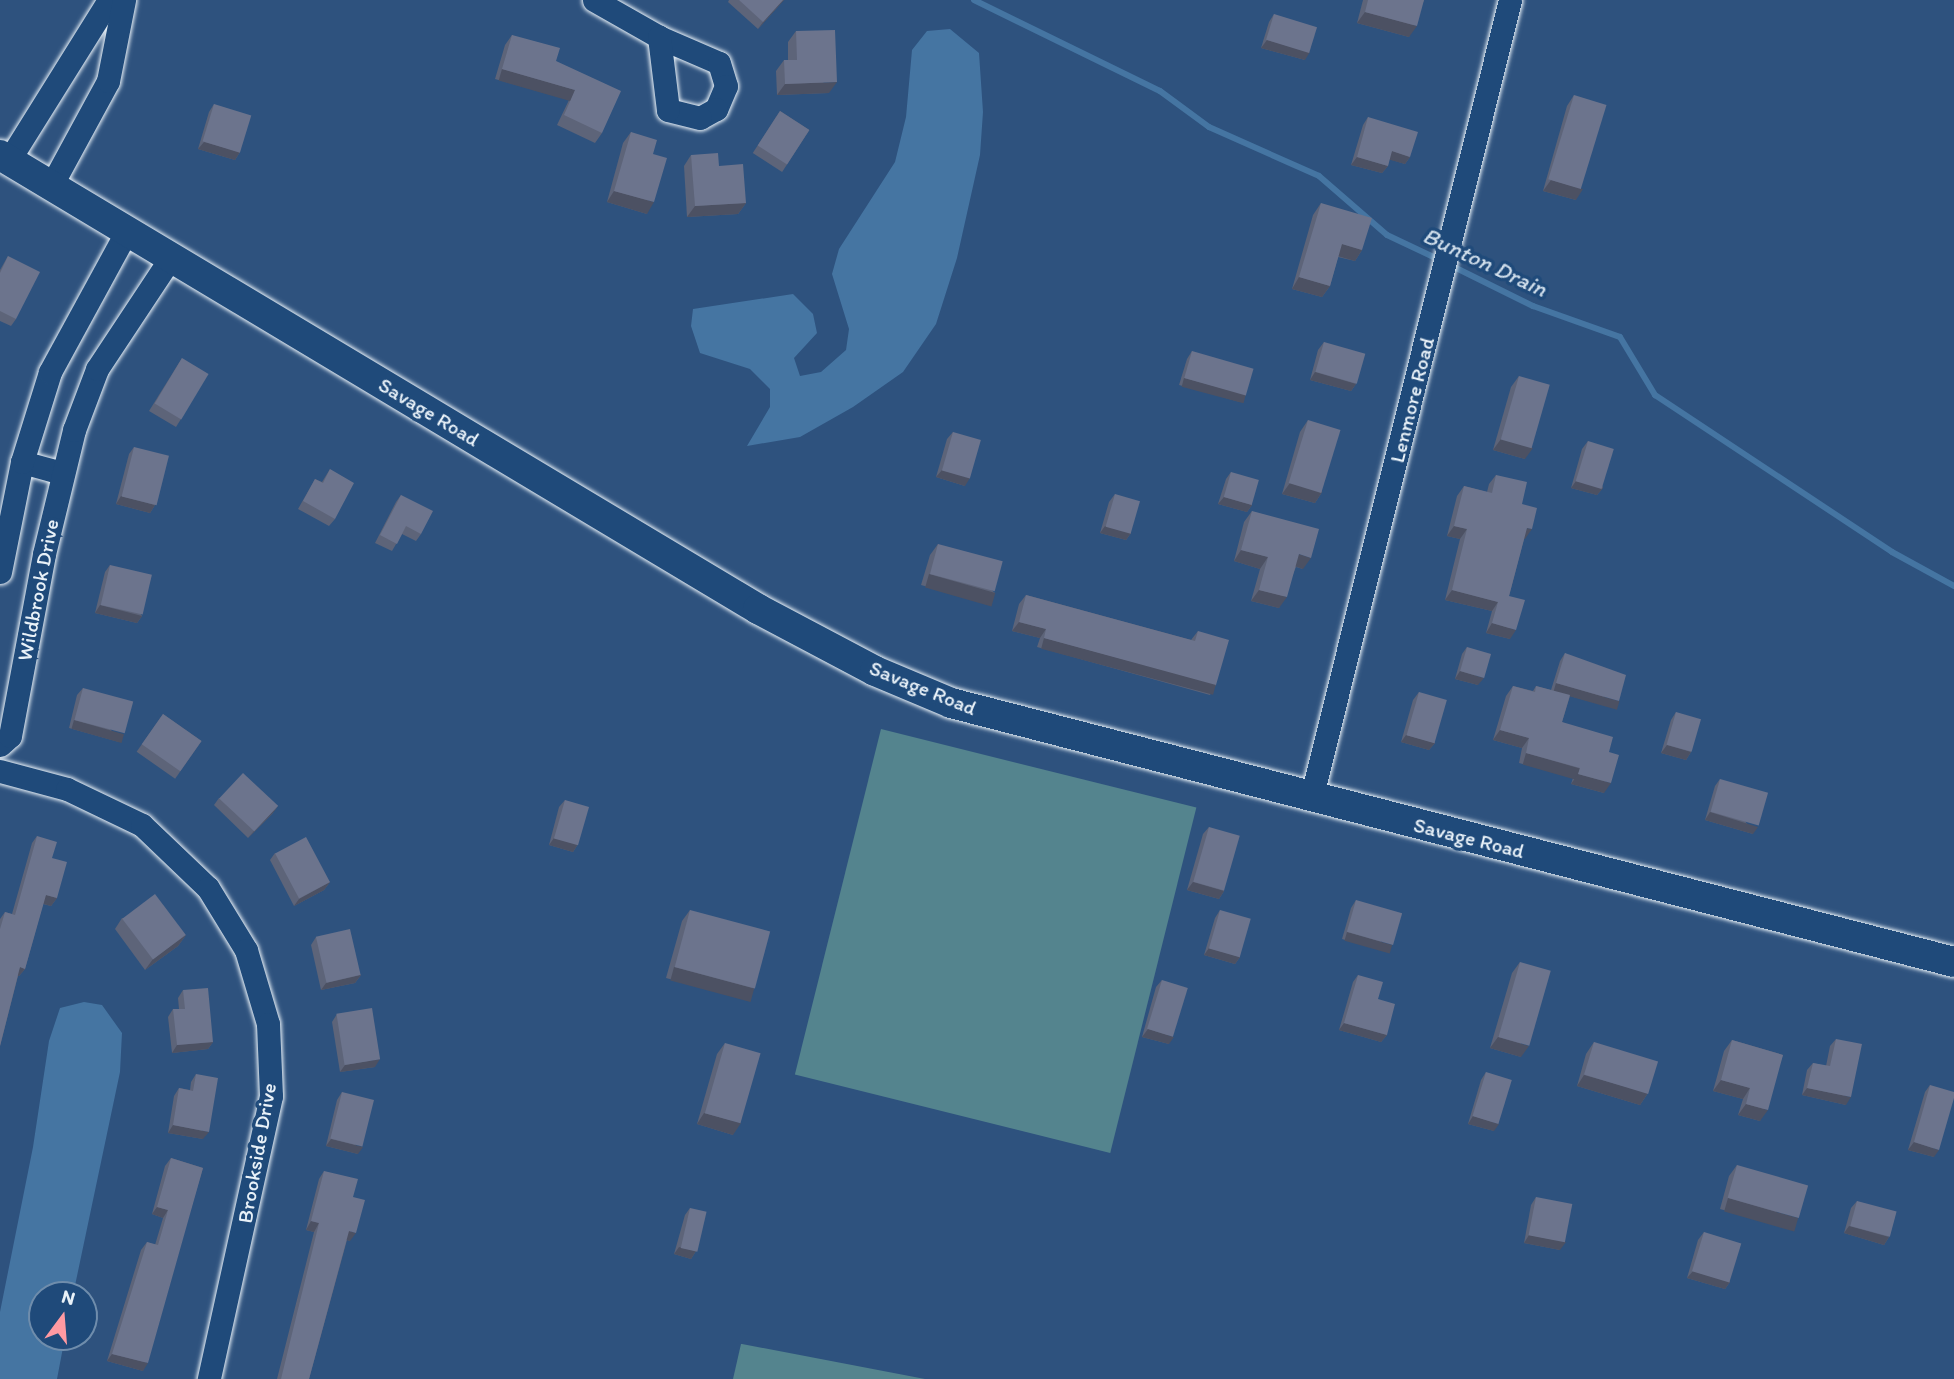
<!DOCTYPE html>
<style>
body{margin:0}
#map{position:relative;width:1954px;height:1379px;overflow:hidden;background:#2e527e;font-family:Itim,sans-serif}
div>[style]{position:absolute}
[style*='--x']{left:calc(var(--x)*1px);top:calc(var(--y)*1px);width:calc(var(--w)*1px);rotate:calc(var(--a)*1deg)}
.green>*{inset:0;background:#54848e;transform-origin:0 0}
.water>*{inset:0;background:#4575a2}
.stream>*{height:6px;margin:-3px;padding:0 3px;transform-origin:3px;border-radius:3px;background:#4575a2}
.roads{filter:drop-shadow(0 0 2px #e8f1f8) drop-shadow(0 0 2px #e8f1f8)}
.minor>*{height:23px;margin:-11.5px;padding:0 11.5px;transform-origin:11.5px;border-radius:11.5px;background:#1f4a7a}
.tertiary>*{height:30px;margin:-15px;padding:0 15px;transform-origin:15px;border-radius:15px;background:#1f4a7a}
.wall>*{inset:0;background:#5d6479;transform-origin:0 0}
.shaded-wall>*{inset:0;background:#4c5163;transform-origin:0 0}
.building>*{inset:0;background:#6c748d;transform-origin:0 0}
span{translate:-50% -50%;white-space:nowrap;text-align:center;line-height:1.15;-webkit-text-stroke:7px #1f4a7a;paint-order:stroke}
.street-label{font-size:21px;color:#e8f1f8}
.water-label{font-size:23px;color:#d0deeb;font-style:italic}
.north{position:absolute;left:28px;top:1281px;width:70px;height:70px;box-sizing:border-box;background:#1f4a7a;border:2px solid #6f8dac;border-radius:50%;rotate:16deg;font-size:19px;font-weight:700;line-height:28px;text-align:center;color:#e8f1f8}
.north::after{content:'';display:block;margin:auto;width:24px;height:32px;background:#ff9aa2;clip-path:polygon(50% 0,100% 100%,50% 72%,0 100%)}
</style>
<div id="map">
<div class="green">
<i style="left:881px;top:729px;width:325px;height:356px;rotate:14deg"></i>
<i style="clip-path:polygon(741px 1344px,742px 1344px,925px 1379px,733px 1379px)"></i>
</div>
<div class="water">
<i style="clip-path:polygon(950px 29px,979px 53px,983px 112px,980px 155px,957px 258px,936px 324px,903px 372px,853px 407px,800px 437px,747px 446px,770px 407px,770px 389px,750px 369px,700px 353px,691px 326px,693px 309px,793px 294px,813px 314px,817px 333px,794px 358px,800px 376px,821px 372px,846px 350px,849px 329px,832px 274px,839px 249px,895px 162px,906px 117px,912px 50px,927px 31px)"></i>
<i style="clip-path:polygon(84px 1002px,102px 1005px,122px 1033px,120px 1072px,73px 1295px,42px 1295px,42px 1337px,65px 1337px,57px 1379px,0 1379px,0 1312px,33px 1147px,49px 1041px,60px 1008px)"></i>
</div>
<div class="stream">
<i style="--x:974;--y:0;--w:207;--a:26.1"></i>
<i style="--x:1160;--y:91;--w:61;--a:36.3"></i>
<i style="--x:1209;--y:127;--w:120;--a:24"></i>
<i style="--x:1319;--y:176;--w:90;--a:40.9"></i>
<i style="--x:1387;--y:235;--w:59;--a:25.3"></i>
<i style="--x:1450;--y:265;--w:93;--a:26.3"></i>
<i style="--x:1533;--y:306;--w:92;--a:19.6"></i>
<i style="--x:1620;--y:337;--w:68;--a:58.9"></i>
<i style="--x:1655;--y:395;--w:284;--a:33.5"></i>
<i style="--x:1892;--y:552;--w:71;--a:28.7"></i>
</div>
<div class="roads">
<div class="minor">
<i style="--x:594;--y:0;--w:75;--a:29.6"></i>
<i style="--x:659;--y:37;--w:65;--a:23.4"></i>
<i style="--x:719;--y:63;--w:24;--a:73"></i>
<i style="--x:726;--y:86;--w:25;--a:113"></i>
<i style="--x:716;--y:109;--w:18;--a:151"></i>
<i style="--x:700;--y:118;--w:33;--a:-166"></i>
<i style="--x:668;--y:110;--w:74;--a:-97"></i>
<i style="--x:9;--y:160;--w:189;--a:-58"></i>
<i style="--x:51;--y:186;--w:119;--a:-61.5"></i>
<i style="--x:108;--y:81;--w:83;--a:-78.8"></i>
<i style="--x:22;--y:462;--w:41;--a:15.4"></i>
<i style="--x:0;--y:572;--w:112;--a:-78.7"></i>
<i style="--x:22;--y:462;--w:94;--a:-72.7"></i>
<i style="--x:50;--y:372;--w:161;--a:-61.4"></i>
<i style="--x:0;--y:745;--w:13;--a:-42"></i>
<i style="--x:10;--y:736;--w:185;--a:-79.4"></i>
<i style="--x:44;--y:554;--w:128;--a:-76.4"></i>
<i style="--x:74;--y:430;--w:65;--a:-69.3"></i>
<i style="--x:97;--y:369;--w:134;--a:-56.5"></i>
<i style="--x:0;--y:771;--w:69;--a:15"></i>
<i style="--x:67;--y:789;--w:83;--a:25.6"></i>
<i style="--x:142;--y:825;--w:91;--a:43.7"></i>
<i style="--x:208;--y:888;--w:73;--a:58.5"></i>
<i style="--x:246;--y:950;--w:77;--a:73.4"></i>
<i style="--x:268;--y:1024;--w:72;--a:87.6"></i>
<i style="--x:271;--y:1096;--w:290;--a:102.4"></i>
<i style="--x:1311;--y:799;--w:823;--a:-76.01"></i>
</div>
<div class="tertiary">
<i style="--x:0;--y:155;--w:884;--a:30.92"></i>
<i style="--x:758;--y:609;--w:132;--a:27.9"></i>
<i style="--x:875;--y:671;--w:82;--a:22.8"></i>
<i style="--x:951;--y:703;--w:1036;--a:14.48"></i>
</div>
</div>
<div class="wall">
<i style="clip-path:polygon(729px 0,784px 0,758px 29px,728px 2px)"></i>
<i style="clip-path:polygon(1363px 0,1424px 0,1409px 37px,1357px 23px)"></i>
<i style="clip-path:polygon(1274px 14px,1305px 60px,1261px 48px,1269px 22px)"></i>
<i style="clip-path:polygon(796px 31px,829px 93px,777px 95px,776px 71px,784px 60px,788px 60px,788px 42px)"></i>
<i style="clip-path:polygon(512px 35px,556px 61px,602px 133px,595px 143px,557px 125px,569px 100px,495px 79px,505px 45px)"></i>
<i style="clip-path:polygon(1574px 95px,1576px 200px,1543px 191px,1567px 106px)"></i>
<i style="clip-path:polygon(214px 104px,240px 152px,235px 160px,198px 149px,209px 112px)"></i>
<i style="left:780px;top:111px;width:35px;height:50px;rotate:33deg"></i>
<i style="clip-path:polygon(1368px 117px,1410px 157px,1405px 164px,1389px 159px,1388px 166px,1382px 173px,1351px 165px,1363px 125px)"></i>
<i style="clip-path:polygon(631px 132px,653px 154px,647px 214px,607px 202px,623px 143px)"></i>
<i style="clip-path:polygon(691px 155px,719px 166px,746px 203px,738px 214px,687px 217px,684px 166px)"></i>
<i style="clip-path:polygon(1321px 203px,1362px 250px,1355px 261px,1338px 257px,1330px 286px,1322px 297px,1292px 289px,1313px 215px)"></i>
<i style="clip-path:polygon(8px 256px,16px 319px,11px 326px,0 321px,0 270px)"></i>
<i style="clip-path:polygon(1324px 342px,1356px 384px,1351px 391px,1310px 380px,1318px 350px)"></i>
<i style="clip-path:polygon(1192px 351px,1240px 402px,1179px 385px,1187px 359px)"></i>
<i style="clip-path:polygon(182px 358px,181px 419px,176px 427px,149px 411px)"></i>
<i style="clip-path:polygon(1519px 376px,1525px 459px,1493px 450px,1511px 387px)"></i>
<i style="clip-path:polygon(1308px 420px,1322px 492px,1315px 503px,1282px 494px,1300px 432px)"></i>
<i style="clip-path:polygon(953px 432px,965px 486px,936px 477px,947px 439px)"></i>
<i style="clip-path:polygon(1588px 441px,1603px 488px,1597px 495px,1571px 488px,1582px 449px)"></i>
<i style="clip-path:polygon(134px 447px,155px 505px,150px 513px,116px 504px,129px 454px)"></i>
<i style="clip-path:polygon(330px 469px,335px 519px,329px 526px,298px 509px,315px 479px,322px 482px)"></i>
<i style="clip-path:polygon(1231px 472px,1252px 505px,1247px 512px,1218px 504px,1226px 479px)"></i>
<i style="clip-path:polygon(1496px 475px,1522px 504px,1525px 539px,1524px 539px,1509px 596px,1510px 639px,1486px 633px,1492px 611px,1445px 600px,1460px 539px,1447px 536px,1457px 496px,1464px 486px,1487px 492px,1489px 484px)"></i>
<i style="clip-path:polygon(1115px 494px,1131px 533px,1126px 540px,1100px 533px,1109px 502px)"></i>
<i style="clip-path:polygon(401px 495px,421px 534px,416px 541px,402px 534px,392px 551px,375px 543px,396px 502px)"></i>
<i style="clip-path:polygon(1252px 511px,1303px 569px,1296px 567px,1279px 608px,1251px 601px,1260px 569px,1234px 561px,1244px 522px)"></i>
<i style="clip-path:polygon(938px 544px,995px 593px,987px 604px,921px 585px,930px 555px)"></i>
<i style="clip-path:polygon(110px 565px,142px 616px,137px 623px,95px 613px,105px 572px)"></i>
<i style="clip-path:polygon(1026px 595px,1191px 640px,1198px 631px,1216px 685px,1210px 695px,1037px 647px,1040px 638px,1012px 631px,1019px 604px)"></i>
<i style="clip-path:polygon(1467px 647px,1478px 685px,1455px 679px,1462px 654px)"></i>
<i style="clip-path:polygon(1565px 653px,1614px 708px,1570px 696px,1562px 722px,1609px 752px,1604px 793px,1571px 784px,1573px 778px,1519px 763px,1522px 748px,1493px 740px,1506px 696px,1513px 686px,1533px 691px,1536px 686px,1551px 690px,1560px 661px)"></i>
<i style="clip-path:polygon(83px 688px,119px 742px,69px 728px,77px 695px)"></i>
<i style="clip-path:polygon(1419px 692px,1435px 743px,1429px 750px,1401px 742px,1413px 700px)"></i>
<i style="clip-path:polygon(1676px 712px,1691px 752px,1686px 760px,1661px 753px,1671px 720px)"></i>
<i style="left:163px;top:714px;width:47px;height:46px;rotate:35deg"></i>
<i style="clip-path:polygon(1720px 779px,1753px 834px,1705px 820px,1715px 786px)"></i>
<i style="clip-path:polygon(219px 798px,278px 806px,272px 814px,248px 838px,214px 805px)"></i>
<i style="clip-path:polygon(565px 800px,578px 844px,573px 852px,549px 845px,559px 807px)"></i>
<i style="clip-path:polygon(1209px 827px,1224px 891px,1219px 899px,1187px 890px,1203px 834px)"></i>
<i style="clip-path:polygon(37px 836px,52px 858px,57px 898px,51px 906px,43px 904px,25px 969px,19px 976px,18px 976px,0 1046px,0 919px,5px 912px,12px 914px,32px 843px)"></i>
<i style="clip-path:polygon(275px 853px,330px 882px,324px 890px,294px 906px,270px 860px)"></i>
<i style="clip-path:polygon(1356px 900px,1387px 952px,1342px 939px,1351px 908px)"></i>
<i style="clip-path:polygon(690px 910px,754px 989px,746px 1000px,666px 978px,682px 921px)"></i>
<i style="clip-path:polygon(1220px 910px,1240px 957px,1235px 964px,1204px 955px,1215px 918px)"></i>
<i style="clip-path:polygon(122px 918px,186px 935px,178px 946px,145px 970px,115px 929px)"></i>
<i style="clip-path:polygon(316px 937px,361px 975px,355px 983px,321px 990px,311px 945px)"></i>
<i style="clip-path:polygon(1520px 962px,1521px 1057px,1490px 1048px,1512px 973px)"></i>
<i style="clip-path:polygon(1358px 975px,1378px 999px,1387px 1035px,1381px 1042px,1339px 1030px,1353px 982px)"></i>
<i style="clip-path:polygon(1162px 980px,1169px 1044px,1142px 1037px,1156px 987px)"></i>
<i style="clip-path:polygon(183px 990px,213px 1042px,208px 1049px,172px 1053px,168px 1017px,173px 1009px,179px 1009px,178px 998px)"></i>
<i style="clip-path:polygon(337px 1014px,375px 1067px,340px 1072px,332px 1022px)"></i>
<i style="clip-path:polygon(1836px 1039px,1846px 1105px,1802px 1095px,1807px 1070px,1813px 1063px,1826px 1066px,1830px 1046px)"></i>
<i style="clip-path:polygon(1732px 1040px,1783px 1055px,1760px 1121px,1738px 1115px,1743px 1099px,1713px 1091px,1724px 1051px)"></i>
<i style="clip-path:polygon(1594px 1042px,1648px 1093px,1640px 1105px,1577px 1086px,1586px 1054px)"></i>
<i style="clip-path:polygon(725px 1043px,733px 1135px,697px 1124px,717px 1054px)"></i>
<i style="clip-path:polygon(1486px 1072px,1494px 1131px,1468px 1124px,1481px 1080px)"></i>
<i style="clip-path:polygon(196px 1074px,203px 1139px,168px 1133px,174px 1096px,179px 1088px,190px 1090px,191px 1082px)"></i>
<i style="clip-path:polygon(1930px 1085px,1934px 1157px,1908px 1150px,1925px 1092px)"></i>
<i style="clip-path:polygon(342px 1092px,358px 1154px,326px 1146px,337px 1100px)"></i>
<i style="clip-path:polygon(171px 1158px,203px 1168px,143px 1371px,107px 1361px,141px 1250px,147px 1242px,155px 1245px,163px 1218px,152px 1214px,165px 1166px)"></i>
<i style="clip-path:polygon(1737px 1165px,1791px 1229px,1720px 1209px,1729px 1176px)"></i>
<i style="clip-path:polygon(324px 1171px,353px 1197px,350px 1241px,347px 1240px,309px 1379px,277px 1379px,314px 1232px,306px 1230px,319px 1179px)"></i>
<i style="clip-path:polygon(1536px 1197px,1560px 1250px,1524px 1243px,1531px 1205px)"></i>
<i style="clip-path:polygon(1857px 1201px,1889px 1237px,1884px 1245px,1844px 1233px,1851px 1208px)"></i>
<i style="clip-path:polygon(690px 1208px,696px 1251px,691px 1259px,674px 1254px,685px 1215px)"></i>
<i style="clip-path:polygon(1704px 1232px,1730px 1282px,1725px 1289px,1687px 1278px,1698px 1240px)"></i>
</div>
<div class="shaded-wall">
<i style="clip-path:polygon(783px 0,784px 0,758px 29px,763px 22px)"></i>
<i style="clip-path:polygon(1365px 12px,1417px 26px,1409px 37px,1357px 23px)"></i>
<i style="clip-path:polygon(1267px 40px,1310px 52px,1305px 60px,1261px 48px)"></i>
<i style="left:502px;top:69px;width:76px;height:12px;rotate:16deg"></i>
<i style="clip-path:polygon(837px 82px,829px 93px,777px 95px,785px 84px)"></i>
<i style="clip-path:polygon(204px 142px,240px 152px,235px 160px,198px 149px)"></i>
<i style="clip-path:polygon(1392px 151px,1410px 157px,1405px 164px,1387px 159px)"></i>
<i style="clip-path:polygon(1357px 157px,1388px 166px,1382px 173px,1351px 165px)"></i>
<i style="clip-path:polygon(1551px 180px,1583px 189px,1576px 200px,1543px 191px)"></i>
<i style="clip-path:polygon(614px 191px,654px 202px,647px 214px,607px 202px)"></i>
<i style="clip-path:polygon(746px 203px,738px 214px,687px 217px,695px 206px)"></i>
<i style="clip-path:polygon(1342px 244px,1362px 250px,1355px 261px,1334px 255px)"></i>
<i style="clip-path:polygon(1299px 277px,1330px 286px,1322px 297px,1292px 289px)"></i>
<i style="clip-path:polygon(1315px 372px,1356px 384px,1351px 391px,1310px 380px)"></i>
<i style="left:1184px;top:378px;width:64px;height:9px;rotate:15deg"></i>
<i style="clip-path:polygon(1501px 439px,1533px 448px,1525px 459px,1493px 450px)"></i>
<i style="clip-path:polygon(942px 470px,970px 478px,965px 486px,936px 477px)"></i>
<i style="clip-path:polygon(1576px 481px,1603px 488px,1597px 495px,1571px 488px)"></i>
<i style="clip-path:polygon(1290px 483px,1322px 492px,1315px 503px,1282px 494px)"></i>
<i style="clip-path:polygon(121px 496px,155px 505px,150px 513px,116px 504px)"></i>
<i style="clip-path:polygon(1224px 497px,1252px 505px,1247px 512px,1218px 504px)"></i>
<i style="clip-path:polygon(1105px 526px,1131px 533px,1126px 540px,1100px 533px)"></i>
<i style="clip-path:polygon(1454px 526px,1467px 529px,1460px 539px,1447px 536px)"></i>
<i style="clip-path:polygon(1527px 528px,1532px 529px,1525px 539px,1520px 538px)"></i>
<i style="clip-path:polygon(1241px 550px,1268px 557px,1260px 569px,1234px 561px)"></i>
<i style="clip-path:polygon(1299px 554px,1311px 558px,1303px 569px,1291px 565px)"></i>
<i style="left:929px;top:574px;width:69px;height:14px;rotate:16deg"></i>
<i style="clip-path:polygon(1259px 590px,1287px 597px,1279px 608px,1251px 601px)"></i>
<i style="clip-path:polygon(1452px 590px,1498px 602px,1492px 611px,1445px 600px)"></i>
<i style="clip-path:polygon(100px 605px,142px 616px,137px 623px,95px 613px)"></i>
<i style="clip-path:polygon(1019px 622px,1046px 629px,1040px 638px,1012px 631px)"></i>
<i style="clip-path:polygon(1492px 623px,1516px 630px,1510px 639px,1486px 633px)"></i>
<i style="left:1044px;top:638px;width:178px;height:11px;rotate:15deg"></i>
<i style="clip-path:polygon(1460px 671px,1484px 678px,1478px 685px,1455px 679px)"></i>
<i style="left:1556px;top:683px;width:66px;height:9px;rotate:16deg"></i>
<i style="left:74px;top:720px;width:52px;height:9px;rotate:16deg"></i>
<i style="clip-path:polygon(1500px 730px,1529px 738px,1522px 748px,1493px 740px)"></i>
<i style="clip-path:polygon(1406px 735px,1435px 743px,1429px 750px,1401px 742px)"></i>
<i style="clip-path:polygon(1667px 745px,1691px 752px,1686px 760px,1661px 753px)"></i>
<i style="left:1526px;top:753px;width:56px;height:12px;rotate:16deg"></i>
<i style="clip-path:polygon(1578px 774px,1611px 783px,1604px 793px,1571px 784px)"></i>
<i style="clip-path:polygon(278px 806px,272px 814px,248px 838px,254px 831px)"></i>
<i style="clip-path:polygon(1710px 812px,1758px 827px,1753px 834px,1705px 820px)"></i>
<i style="clip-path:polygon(554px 838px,578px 844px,573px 852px,549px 845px)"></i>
<i style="clip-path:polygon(330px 882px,324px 890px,294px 906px,299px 899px)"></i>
<i style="clip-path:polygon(1193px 882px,1224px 891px,1219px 899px,1187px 890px)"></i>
<i style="clip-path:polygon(46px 895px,57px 898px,51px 906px,40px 903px)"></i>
<i style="left:1347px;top:932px;width:47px;height:9px;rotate:16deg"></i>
<i style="clip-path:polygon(186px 935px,178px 946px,145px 970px,153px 959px)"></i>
<i style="clip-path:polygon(1209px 948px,1240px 957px,1235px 964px,1204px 955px)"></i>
<i style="clip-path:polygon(20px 967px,25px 969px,19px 976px,15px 975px)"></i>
<i style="left:674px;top:967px;width:83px;height:14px;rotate:15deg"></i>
<i style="clip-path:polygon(361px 975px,355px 983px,321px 990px,326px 983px)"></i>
<i style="clip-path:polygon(1344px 1023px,1387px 1035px,1381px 1042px,1339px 1030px)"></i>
<i style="clip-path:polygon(1148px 1029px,1174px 1037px,1169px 1044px,1142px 1037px)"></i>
<i style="clip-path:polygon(1498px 1037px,1529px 1046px,1521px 1057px,1490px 1048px)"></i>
<i style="clip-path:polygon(213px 1042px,208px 1049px,172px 1053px,177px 1045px)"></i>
<i style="clip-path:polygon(380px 1059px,375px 1067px,340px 1072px,345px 1065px)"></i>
<i style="clip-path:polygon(1584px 1075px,1648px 1093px,1640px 1105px,1577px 1086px)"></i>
<i style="clip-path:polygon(1721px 1080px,1750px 1088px,1743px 1099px,1713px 1091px)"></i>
<i style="clip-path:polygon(1807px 1088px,1851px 1097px,1846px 1105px,1802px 1095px)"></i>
<i style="clip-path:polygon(1746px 1104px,1768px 1110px,1760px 1121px,1738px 1115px)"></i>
<i style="clip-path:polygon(704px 1113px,741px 1123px,733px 1135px,697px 1124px)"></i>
<i style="clip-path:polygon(1473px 1116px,1499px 1124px,1494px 1131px,1468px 1124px)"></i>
<i style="clip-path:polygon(173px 1125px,209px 1132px,203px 1139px,168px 1133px)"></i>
<i style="clip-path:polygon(331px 1139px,363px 1147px,358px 1154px,326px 1146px)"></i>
<i style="clip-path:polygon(1914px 1142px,1939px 1150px,1934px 1157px,1908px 1150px)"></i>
<i style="left:1728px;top:1198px;width:73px;height:14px;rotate:16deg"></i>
<i style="clip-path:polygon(157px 1207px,168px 1210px,163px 1218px,152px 1214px)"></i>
<i style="clip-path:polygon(311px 1221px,319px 1223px,314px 1232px,306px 1230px)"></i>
<i style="clip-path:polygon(1849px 1226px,1889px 1237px,1884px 1245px,1844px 1233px)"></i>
<i style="clip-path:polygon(349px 1231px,356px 1233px,350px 1241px,343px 1239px)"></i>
<i style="clip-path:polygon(1529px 1235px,1566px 1242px,1560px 1250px,1524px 1243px)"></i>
<i style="clip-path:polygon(679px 1247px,696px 1251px,691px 1259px,674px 1254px)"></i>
<i style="clip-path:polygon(1693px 1271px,1730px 1282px,1725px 1289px,1687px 1278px)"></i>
<i style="clip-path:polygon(112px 1354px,148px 1363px,143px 1371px,107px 1361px)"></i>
</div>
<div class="building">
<i style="clip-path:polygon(739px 0,783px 0,763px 22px)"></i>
<i style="clip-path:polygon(1368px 0,1424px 0,1417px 26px,1365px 12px)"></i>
<i style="left:1274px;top:14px;width:45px;height:27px;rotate:17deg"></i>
<i style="clip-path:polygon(835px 30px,837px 82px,785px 84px,784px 60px,797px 60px,796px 31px)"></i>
<i style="clip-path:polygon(512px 35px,560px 48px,556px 61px,621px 91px,602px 133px,564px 115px,575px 90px,502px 69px)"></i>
<i style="left:1574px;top:95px;width:34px;height:88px;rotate:17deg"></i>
<i style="left:214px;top:104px;width:39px;height:39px;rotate:17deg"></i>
<i style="left:780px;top:111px;width:35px;height:41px;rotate:33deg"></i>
<i style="clip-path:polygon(1368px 117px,1418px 132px,1410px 157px,1392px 151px,1388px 166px,1357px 157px)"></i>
<i style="clip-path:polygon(631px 132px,657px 140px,653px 154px,667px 158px,654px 202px,614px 191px)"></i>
<i style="clip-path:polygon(718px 153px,719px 166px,743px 164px,746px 203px,695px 206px,691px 155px)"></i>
<i style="clip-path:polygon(1321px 203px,1372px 218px,1362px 250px,1342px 244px,1330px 286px,1299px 277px)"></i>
<i style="clip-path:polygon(8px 256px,40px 272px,16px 319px,0 311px,0 273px)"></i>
<i style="left:1324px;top:342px;width:43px;height:31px;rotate:16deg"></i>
<i style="left:1192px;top:351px;width:64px;height:28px;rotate:16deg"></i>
<i style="left:182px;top:358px;width:31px;height:53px;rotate:31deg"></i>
<i style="left:1519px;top:376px;width:32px;height:66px;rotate:16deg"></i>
<i style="left:1308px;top:420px;width:34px;height:66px;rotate:17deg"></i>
<i style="left:953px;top:432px;width:29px;height:40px;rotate:16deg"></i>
<i style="left:1588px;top:441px;width:27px;height:42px;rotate:17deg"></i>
<i style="left:134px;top:447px;width:36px;height:51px;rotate:14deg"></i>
<i style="clip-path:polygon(330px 469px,354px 483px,335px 519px,303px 501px,315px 479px,323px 483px)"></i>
<i style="left:1231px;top:472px;width:29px;height:26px;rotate:16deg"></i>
<i style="clip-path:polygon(1496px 475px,1527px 482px,1522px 504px,1537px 508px,1532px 529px,1527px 528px,1509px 596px,1525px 600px,1516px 630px,1492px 623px,1498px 602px,1452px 590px,1467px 529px,1454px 526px,1464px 486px,1492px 493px)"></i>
<i style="left:1115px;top:494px;width:26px;height:34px;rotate:16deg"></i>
<i style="clip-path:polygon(401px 495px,433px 511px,421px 534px,406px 526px,397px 544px,380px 535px)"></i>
<i style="clip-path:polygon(1252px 511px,1319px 529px,1311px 558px,1299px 554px,1287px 597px,1259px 590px,1268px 557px,1241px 550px)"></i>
<i style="left:938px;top:544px;width:67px;height:31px;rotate:15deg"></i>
<i style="left:110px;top:565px;width:43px;height:41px;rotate:13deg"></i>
<i style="clip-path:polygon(1026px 595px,1195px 641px,1198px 631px,1229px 640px,1216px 685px,1044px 638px,1046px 629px,1019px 622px)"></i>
<i style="left:1467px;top:647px;width:25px;height:25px;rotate:16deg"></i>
<i style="clip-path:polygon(1565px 653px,1626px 675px,1619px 701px,1556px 683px)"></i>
<i style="clip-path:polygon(1513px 686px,1535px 692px,1536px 686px,1570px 695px,1562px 722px,1613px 737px,1609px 752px,1619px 755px,1611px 783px,1578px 774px,1580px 768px,1526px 753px,1529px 738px,1500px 730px)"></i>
<i style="left:83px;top:688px;width:52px;height:33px;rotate:15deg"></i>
<i style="left:1419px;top:692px;width:29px;height:45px;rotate:16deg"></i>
<i style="left:1676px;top:712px;width:26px;height:34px;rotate:16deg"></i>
<i style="left:163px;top:714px;width:47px;height:37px;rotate:35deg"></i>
<i style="left:243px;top:773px;width:48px;height:35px;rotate:43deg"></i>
<i style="left:1720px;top:779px;width:50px;height:34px;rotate:16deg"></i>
<i style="left:565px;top:800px;width:25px;height:40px;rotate:16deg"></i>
<i style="left:1209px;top:827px;width:32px;height:57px;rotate:16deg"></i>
<i style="clip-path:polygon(37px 836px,57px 842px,52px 858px,67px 862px,57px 898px,46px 895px,25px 969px,20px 967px,0 1046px,0 929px,5px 912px,15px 915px)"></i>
<i style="left:306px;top:837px;width:51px;height:35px;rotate:62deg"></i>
<i style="left:155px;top:894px;width:51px;height:41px;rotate:53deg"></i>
<i style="left:1356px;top:900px;width:48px;height:33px;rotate:16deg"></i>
<i style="left:690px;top:910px;width:83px;height:59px;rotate:15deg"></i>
<i style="left:1220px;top:910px;width:32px;height:40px;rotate:16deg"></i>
<i style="left:350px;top:929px;width:47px;height:35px;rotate:77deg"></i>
<i style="left:1520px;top:962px;width:32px;height:78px;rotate:16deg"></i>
<i style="clip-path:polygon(1358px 975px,1383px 982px,1378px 999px,1395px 1004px,1387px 1035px,1344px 1023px)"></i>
<i style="left:1162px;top:980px;width:27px;height:51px;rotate:17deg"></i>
<i style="clip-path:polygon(208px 988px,213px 1042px,177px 1045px,173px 1009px,185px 1009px,183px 990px)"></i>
<i style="left:372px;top:1008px;width:52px;height:36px;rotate:81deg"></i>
<i style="clip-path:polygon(1836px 1039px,1862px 1044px,1851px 1097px,1807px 1088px,1813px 1063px,1830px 1066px)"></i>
<i style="clip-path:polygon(1732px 1040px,1783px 1055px,1768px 1110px,1746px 1104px,1750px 1088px,1721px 1080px)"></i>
<i style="left:1594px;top:1042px;width:67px;height:34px;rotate:17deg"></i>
<i style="left:725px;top:1043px;width:37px;height:73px;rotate:16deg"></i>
<i style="left:1486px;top:1072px;width:27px;height:46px;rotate:17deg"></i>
<i style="clip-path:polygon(196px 1074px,218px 1078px,209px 1132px,173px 1125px,179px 1088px,193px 1091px)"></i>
<i style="clip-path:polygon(1930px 1085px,1954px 1092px,1954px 1098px,1939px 1150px,1914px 1142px)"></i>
<i style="left:342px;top:1092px;width:33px;height:48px;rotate:14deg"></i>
<i style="clip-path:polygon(171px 1158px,203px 1168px,148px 1363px,112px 1354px,147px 1242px,158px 1245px,168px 1210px,157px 1207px)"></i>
<i style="left:1737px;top:1165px;width:74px;height:34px;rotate:16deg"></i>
<i style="clip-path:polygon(324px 1171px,358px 1179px,353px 1197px,365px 1200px,356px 1233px,349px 1231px,309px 1379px,281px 1379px,319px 1223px,311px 1221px)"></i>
<i style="left:1536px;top:1197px;width:37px;height:39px;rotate:11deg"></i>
<i style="left:1857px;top:1201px;width:41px;height:26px;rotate:15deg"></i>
<i style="left:690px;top:1208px;width:17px;height:41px;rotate:13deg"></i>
<i style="left:1704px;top:1232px;width:39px;height:41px;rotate:17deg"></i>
</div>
<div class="street-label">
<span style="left:1412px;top:400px;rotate:-76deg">Lenmore Road</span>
<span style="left:429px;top:412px;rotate:31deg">Savage Road</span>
<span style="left:38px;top:590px;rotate:-79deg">Wildbrook Drive</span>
<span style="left:923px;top:688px;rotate:22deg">Savage Road</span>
<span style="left:1469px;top:838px;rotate:14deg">Savage Road</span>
<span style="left:257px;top:1153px;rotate:-80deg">Brookside Drive</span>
</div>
<div class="water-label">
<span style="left:1485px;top:262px;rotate:25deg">Bunton Drain</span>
</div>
<div class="north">N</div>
</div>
